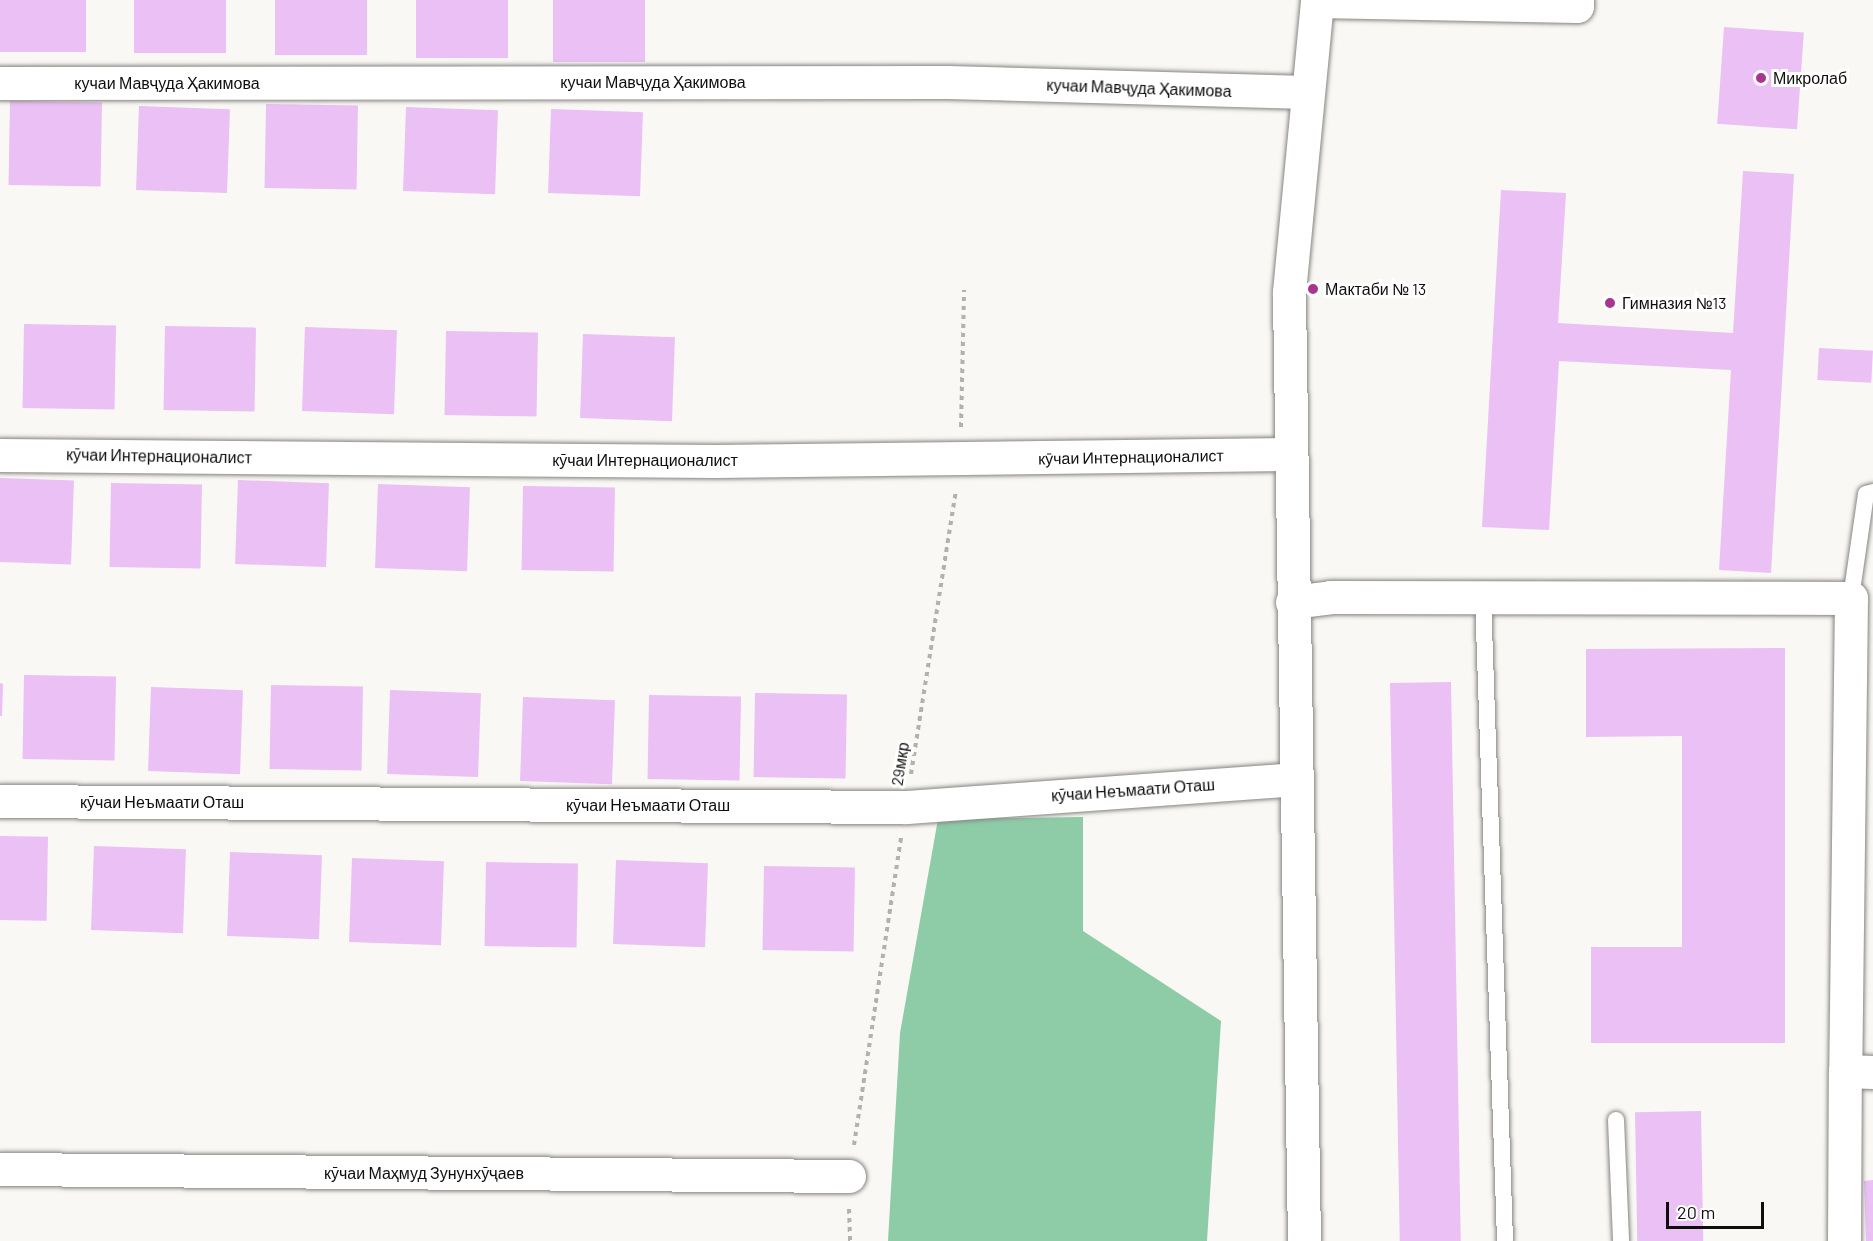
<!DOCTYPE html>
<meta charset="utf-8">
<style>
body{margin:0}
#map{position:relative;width:1873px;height:1241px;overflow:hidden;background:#faf8f4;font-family:Barlow,sans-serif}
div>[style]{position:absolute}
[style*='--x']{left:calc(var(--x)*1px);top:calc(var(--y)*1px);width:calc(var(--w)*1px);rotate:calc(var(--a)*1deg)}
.forest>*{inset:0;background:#8dcca7}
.building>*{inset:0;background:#eac0f5;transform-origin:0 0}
.path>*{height:4px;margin-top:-2px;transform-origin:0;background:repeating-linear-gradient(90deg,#b2b1ad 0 4.5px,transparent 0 9px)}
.roads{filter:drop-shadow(0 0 2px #868481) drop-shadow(0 0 2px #868481)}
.service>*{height:16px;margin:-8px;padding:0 8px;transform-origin:8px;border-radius:8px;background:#fff}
.minor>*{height:33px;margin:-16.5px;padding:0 16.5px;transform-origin:16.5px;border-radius:16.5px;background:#fff}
.secondary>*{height:33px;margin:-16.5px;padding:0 16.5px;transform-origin:16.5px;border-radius:16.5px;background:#fff}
.dots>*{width:16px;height:16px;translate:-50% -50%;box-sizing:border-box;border:3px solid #fff;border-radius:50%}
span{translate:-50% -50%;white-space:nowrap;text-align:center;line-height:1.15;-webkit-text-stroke:6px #fff;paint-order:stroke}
.poi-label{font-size:16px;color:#0f0e0d}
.left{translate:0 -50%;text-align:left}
.street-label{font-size:16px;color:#0f0e0d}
.scale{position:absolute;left:1666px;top:1202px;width:98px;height:27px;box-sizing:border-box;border:3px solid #0f0e0d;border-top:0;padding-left:8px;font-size:18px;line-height:21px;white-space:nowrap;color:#0f0e0d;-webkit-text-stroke:4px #fff;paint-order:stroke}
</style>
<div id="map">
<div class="forest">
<i style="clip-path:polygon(1083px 817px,1083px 931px,1221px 1021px,1207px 1241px,888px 1241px,900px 1033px,938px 819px)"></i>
</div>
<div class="building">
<i style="left:0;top:0;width:86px;height:52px"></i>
<i style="left:134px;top:0;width:92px;height:53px"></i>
<i style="left:275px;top:0;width:92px;height:55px"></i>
<i style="left:416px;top:0;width:92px;height:58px"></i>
<i style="left:553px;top:0;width:92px;height:62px"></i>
<i style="left:1724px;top:27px;width:80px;height:97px;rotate:4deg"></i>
<i style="left:10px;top:101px;width:92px;height:84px;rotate:1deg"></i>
<i style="left:266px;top:104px;width:92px;height:84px;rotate:1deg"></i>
<i style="left:139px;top:106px;width:91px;height:84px;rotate:2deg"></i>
<i style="left:406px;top:107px;width:92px;height:84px;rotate:2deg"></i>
<i style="left:551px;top:109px;width:92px;height:84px;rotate:2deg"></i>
<i style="clip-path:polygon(1743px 171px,1794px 174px,1771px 573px,1719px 570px,1731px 370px,1559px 361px,1549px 530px,1482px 527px,1501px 190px,1566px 193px,1558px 323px,1733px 333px)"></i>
<i style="left:24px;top:324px;width:92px;height:84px;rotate:1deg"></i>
<i style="left:165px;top:326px;width:91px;height:84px;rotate:1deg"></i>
<i style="left:305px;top:327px;width:92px;height:84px;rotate:2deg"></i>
<i style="left:446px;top:331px;width:92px;height:84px;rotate:1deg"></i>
<i style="left:583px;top:334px;width:92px;height:84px;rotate:2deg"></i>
<i style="left:1819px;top:348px;width:54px;height:32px;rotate:3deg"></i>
<i style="left:0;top:478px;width:74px;height:84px;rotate:2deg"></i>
<i style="left:238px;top:480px;width:91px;height:84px;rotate:2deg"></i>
<i style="left:111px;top:483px;width:91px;height:84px;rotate:1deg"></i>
<i style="left:378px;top:484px;width:92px;height:84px;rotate:2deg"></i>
<i style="left:523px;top:486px;width:92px;height:84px;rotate:1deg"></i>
<i style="clip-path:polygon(1785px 648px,1785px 1043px,1591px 1043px,1591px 947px,1682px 947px,1682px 736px,1586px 737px,1586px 649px)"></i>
<i style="left:24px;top:675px;width:92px;height:84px;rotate:1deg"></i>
<i style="left:1451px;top:682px;width:559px;height:61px;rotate:89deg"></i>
<i style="clip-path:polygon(0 683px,3px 684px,2px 716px,0 716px)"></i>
<i style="left:271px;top:685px;width:92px;height:84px;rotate:1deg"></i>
<i style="left:151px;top:687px;width:92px;height:84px;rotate:2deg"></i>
<i style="left:390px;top:690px;width:91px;height:84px;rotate:2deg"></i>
<i style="left:755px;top:693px;width:92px;height:84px;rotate:1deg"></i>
<i style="left:649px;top:695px;width:92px;height:84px;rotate:1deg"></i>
<i style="left:523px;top:697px;width:92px;height:84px;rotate:2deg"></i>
<i style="left:0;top:836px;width:48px;height:84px;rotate:1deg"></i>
<i style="left:94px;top:846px;width:92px;height:84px;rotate:2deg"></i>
<i style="left:230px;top:852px;width:92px;height:84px;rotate:2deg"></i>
<i style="left:352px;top:858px;width:92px;height:84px;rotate:2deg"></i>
<i style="left:616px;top:860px;width:92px;height:84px;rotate:2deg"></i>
<i style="left:486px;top:862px;width:92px;height:84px;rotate:1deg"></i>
<i style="left:764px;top:866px;width:91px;height:84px;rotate:1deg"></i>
<i style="left:1701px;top:1111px;width:130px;height:66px;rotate:89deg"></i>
<i style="clip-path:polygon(1873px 1180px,1873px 1241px,1866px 1241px,1864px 1181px)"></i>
</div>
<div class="path">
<i style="--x:961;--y:427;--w:137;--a:-88.7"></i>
<i style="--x:911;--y:774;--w:287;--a:-81"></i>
<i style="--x:854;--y:1145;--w:311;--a:-81.3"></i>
<i style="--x:849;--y:1209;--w:32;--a:88"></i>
</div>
<div class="roads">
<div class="service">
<i style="--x:1483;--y:597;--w:644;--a:88.04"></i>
<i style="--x:1851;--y:598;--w:105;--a:-81.8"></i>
<i style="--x:1866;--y:494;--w:7;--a:-16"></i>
<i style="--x:1616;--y:1120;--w:121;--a:87.6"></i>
</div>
<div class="minor">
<i style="--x:1317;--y:1;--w:260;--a:1.1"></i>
<i style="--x:1577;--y:6;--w:6;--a:-90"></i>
<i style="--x:0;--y:83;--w:947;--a:-0.06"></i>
<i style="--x:947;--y:82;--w:359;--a:1.6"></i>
<i style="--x:0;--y:455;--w:715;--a:0.48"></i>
<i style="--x:715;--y:461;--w:574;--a:-0.7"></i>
<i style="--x:1292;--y:602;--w:38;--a:-7"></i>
<i style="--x:1330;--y:597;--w:521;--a:0.11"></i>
<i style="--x:1851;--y:598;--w:473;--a:90.7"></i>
<i style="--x:1845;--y:1071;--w:28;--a:2"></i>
<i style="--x:0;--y:801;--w:906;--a:0.38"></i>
<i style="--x:906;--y:807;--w:390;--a:-4.1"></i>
<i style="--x:0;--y:1169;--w:849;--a:0.47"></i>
<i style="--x:1844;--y:1241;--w:170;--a:-89.7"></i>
</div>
<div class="secondary">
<i style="--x:1304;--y:1241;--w:949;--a:-90.91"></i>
<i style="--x:1289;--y:292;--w:293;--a:-84.5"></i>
</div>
</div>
<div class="dots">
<i style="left:1761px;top:78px;background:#a83590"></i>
<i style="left:1313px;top:289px;background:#a83590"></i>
<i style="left:1610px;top:303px;background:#a83590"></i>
</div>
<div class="poi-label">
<span class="left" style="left:1773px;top:78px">Микролаб</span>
<span class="left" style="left:1325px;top:289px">Мактаби № 13</span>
<span class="left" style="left:1622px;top:303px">Гимназия №13</span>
</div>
<div class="street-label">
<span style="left:653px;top:82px">кучаи Мавҷуда Ҳакимова</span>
<span style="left:167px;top:83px">кучаи Мавҷуда Ҳакимова</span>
<span style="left:1139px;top:88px;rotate:2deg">кучаи Мавҷуда Ҳакимова</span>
<span style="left:159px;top:456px;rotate:1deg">кӯчаи Интернационалист</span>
<span style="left:1131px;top:457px;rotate:-1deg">кӯчаи Интернационалист</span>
<span style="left:645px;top:460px">кӯчаи Интернационалист</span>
<span style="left:900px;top:764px;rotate:-81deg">29мкр</span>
<span style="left:1133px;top:790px;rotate:-4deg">кӯчаи Неъмаати Оташ</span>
<span style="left:162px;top:802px">кӯчаи Неъмаати Оташ</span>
<span style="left:648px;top:805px">кӯчаи Неъмаати Оташ</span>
<span style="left:424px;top:1173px">кӯчаи Маҳмуд Зунунхӯҷаев</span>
</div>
<div class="scale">20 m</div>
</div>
